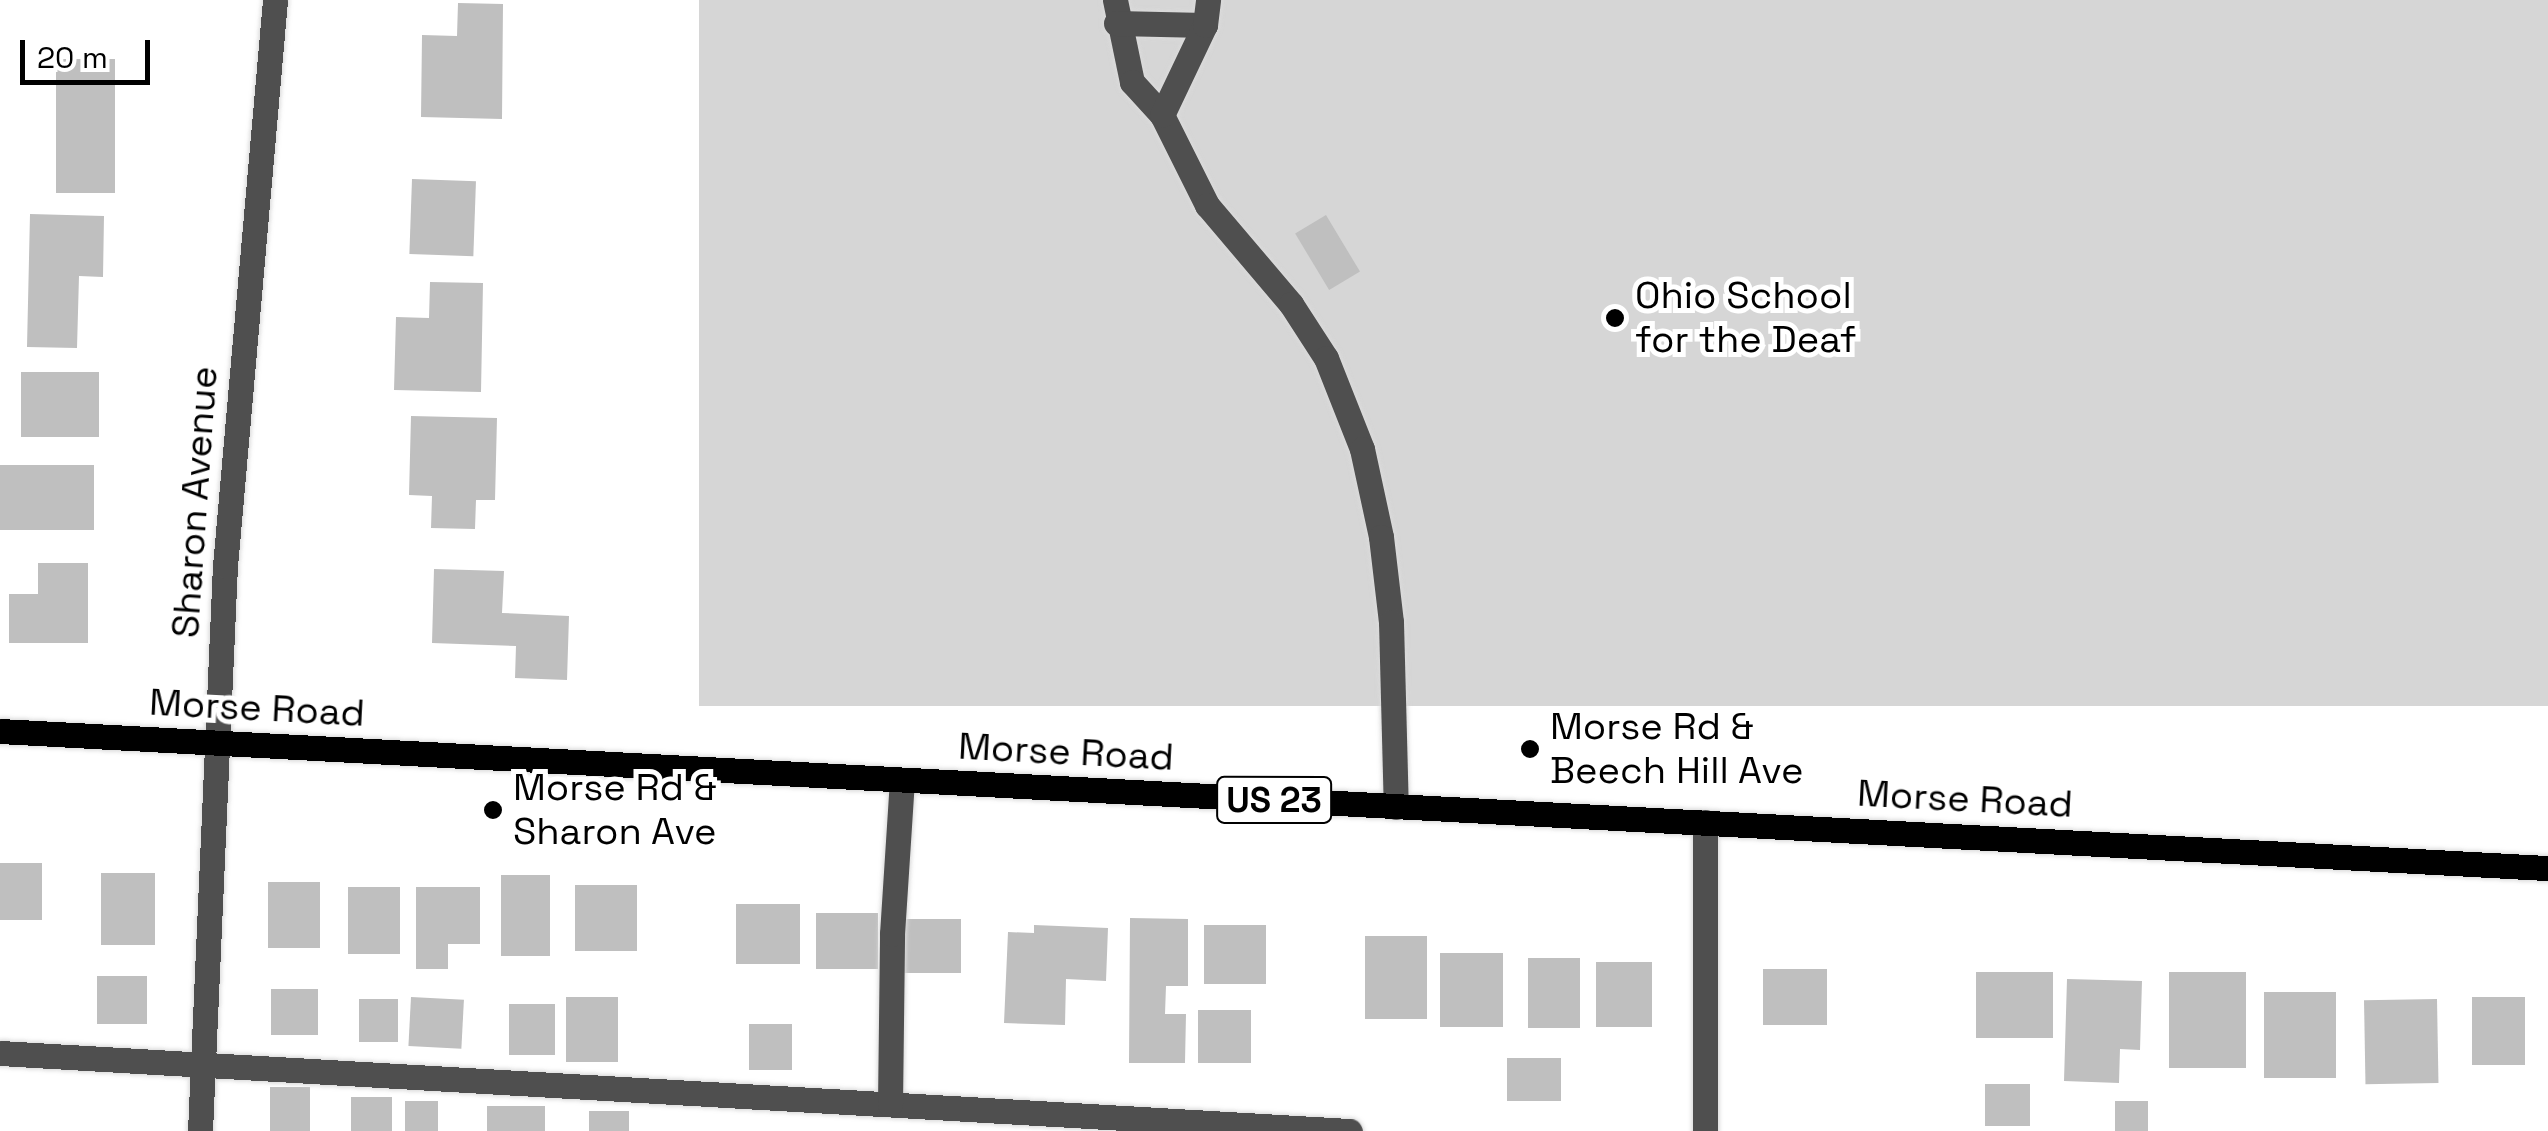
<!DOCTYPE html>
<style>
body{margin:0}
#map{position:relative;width:2548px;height:1131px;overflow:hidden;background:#fff;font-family:"Space Grotesk",sans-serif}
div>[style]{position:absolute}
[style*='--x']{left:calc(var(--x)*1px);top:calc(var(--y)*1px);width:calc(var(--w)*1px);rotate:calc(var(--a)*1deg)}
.green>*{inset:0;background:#d6d6d6;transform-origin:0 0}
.building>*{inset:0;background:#bfbfbf;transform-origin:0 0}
.roads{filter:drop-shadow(0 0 2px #dbdbdb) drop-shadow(0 0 2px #dbdbdb)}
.minor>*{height:25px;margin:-12.5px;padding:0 12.5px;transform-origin:12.5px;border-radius:12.5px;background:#4f4f4f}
.major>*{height:25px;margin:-12.5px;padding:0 12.5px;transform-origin:12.5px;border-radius:12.5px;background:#000}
.dots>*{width:28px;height:28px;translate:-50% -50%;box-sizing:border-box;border:5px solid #fff;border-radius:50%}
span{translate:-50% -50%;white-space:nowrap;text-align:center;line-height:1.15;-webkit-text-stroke:10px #fff;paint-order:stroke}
.shield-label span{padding:2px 8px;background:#fff;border:2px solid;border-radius:8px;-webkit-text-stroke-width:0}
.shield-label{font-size:35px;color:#000;font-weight:700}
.poi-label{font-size:38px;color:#000}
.left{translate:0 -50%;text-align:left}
.street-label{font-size:38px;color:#000}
.scale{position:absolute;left:20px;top:40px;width:130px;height:45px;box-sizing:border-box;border:5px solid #000;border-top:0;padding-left:12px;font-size:30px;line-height:35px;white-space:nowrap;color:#000;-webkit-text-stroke:8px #fff;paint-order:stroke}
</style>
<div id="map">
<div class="green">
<i style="left:699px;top:0;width:1849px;height:706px"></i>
</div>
<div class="building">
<i style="clip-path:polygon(458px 3px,503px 4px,502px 119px,421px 117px,422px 35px,457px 36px)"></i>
<i style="left:56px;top:59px;width:59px;height:134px"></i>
<i style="left:412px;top:179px;width:64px;height:75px;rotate:2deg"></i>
<i style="clip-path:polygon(30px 214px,104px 216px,103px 277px,79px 276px,77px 348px,27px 347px)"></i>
<i style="left:1326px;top:215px;width:66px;height:36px;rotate:59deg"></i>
<i style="clip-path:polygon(430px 282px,483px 283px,481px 392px,394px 390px,396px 317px,429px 318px)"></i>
<i style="left:21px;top:372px;width:78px;height:65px"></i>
<i style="clip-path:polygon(411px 416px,497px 418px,495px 500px,476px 500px,475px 529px,431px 528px,432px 496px,409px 495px)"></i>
<i style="left:0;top:465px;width:94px;height:65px"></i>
<i style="clip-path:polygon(38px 563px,88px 563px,88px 643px,9px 643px,9px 594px,38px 594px)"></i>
<i style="clip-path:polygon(434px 569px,504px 571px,502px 613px,569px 616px,567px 680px,515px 678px,516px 646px,432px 643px)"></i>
<i style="left:0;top:863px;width:42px;height:57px"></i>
<i style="left:101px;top:873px;width:54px;height:72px"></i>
<i style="left:501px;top:875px;width:49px;height:81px"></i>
<i style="left:268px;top:882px;width:52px;height:66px"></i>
<i style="left:575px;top:885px;width:62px;height:66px"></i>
<i style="left:348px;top:887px;width:52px;height:67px"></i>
<i style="clip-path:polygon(416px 887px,480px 887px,480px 944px,448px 944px,448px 969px,416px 969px)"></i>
<i style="left:736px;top:904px;width:64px;height:60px"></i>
<i style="left:816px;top:913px;width:62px;height:56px"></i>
<i style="clip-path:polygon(1130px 918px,1188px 919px,1188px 986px,1166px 986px,1165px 1014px,1186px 1014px,1185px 1063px,1129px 1063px)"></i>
<i style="left:897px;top:919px;width:64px;height:54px"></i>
<i style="clip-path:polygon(1034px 925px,1108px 928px,1106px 981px,1066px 979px,1065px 1025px,1004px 1023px,1008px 932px,1034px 933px)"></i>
<i style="left:1204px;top:925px;width:62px;height:59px"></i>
<i style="left:1365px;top:936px;width:62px;height:83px"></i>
<i style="left:1440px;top:953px;width:63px;height:74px"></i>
<i style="left:1528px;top:958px;width:52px;height:70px"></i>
<i style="left:1596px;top:962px;width:56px;height:65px"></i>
<i style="left:1763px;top:969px;width:64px;height:56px"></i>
<i style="left:1976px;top:972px;width:77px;height:66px"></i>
<i style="left:2169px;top:972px;width:77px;height:96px"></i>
<i style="left:97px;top:976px;width:50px;height:48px"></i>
<i style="clip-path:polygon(2067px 979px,2142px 981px,2140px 1050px,2120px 1049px,2119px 1083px,2064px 1081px)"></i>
<i style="left:271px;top:989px;width:47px;height:46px"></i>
<i style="left:2264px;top:992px;width:72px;height:86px"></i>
<i style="left:411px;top:997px;width:53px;height:49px;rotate:3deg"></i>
<i style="left:566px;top:997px;width:52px;height:65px"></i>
<i style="left:2472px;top:997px;width:53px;height:68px"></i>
<i style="left:359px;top:999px;width:39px;height:43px"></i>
<i style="left:2437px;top:999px;width:84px;height:73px;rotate:89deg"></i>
<i style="left:509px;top:1004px;width:46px;height:51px"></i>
<i style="left:1198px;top:1010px;width:53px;height:53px"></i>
<i style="left:749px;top:1024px;width:43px;height:46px"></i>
<i style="left:1507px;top:1058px;width:54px;height:43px"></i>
<i style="left:1985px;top:1084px;width:45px;height:42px"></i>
<i style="left:270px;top:1087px;width:40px;height:44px"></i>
<i style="left:351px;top:1097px;width:41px;height:34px"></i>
<i style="left:438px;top:1101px;width:30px;height:33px;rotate:90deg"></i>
<i style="left:2115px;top:1101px;width:33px;height:30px"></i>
<i style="left:487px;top:1106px;width:58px;height:25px"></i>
<i style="left:629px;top:1111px;width:20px;height:40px;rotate:90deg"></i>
</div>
<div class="roads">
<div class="minor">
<i style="--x:1115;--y:0;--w:84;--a:78.3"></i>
<i style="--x:1132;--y:82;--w:45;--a:47.7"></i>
<i style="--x:1162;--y:115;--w:101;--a:63.4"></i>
<i style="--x:1207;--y:205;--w:130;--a:49.7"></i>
<i style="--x:1291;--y:304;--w:64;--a:57.1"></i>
<i style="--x:1326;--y:358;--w:98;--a:68.4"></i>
<i style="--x:1362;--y:449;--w:90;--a:77.8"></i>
<i style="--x:1381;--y:537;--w:86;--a:83.3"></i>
<i style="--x:1391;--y:622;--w:185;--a:88.5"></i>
<i style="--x:1116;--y:23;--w:89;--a:1.3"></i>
<i style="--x:1162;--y:115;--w:100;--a:-64.5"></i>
<i style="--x:1205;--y:25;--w:25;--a:-83"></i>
<i style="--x:0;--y:1053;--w:1352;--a:3.31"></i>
<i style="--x:890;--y:1104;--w:170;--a:-89.3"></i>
<i style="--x:892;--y:934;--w:154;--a:-86.3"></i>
<i style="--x:200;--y:1131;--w:566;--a:-87.47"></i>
<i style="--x:225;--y:566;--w:568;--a:-84.95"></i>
<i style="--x:1705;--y:1131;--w:309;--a:-90"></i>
</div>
<div class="major">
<i style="--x:0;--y:731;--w:2552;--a:3.08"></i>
</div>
</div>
<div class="dots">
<i style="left:1615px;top:318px;background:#000"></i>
<i style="left:1530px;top:749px;background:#000"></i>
<i style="left:493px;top:810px;background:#000"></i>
</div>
<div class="shield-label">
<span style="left:1274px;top:800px">US 23</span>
</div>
<div class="poi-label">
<span class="left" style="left:1635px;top:318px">Ohio School<br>for the Deaf</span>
<span class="left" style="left:1550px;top:749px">Morse Rd &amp;<br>Beech Hill Ave</span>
<span class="left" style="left:513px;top:810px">Morse Rd &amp;<br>Sharon Ave</span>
</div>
<div class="street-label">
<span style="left:195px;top:502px;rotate:-86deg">Sharon Avenue</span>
<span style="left:257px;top:708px;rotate:3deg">Morse Road</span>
<span style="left:1066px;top:752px;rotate:3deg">Morse Road</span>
<span style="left:1965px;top:799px;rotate:3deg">Morse Road</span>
</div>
<div class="scale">20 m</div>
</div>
